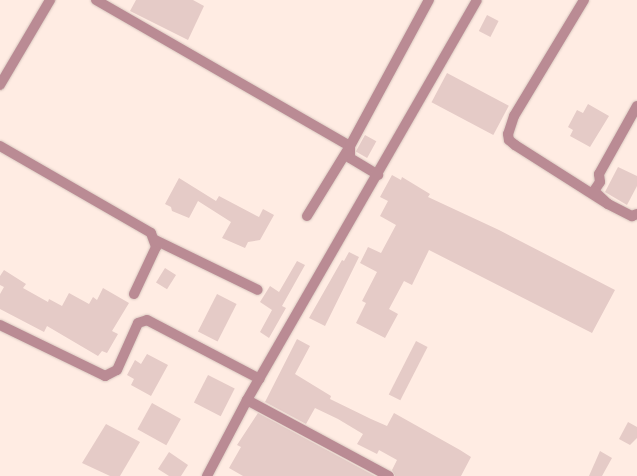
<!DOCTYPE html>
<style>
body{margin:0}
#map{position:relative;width:637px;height:476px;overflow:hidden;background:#ffece3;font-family:Lato,sans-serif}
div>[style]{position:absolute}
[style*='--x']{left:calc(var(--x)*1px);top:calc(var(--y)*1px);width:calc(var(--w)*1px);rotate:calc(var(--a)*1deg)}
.building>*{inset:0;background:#e5cbc7;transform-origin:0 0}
.roads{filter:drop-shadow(0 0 1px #dac9c1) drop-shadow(0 0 1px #dac9c1)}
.minor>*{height:10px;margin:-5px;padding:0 5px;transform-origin:5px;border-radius:5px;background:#ba8b94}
span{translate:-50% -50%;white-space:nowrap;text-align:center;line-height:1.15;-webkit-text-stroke:3px #fff;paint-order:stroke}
</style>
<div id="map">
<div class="building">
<i style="clip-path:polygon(136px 0,193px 0,204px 6px,188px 40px,130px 11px)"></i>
<i style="left:487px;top:15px;width:13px;height:18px;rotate:27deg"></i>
<i style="left:447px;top:73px;width:70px;height:33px;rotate:28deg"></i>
<i style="clip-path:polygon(588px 104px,609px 116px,590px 147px,570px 136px,573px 130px,568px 127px,577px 110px,583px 113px)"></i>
<i style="left:365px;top:135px;width:13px;height:19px;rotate:29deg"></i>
<i style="clip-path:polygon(618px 167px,637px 176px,637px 186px,627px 205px,605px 192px)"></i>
<i style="clip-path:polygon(392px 175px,401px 180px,402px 177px,430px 194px,428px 197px,499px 230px,615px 290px,592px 333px,429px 250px,412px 285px,404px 281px,389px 309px,398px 314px,385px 338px,356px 323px,366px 303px,362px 301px,377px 272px,360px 263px,368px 247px,381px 253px,396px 225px,380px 216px,388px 201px,380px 197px)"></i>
<i style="clip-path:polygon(179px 178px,216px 201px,219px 196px,259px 217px,263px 209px,274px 215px,260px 240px,248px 242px,245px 248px,222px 238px,231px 222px,198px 201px,189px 218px,172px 211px,171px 207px,165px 204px)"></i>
<i style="clip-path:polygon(349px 252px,359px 257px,325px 326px,309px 318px,342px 260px,344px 261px)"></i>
<i style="clip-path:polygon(297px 261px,305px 265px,282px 306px,286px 308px,269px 338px,260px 332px,272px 310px,260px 302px,270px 286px,279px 292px)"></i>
<i style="left:165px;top:268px;width:13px;height:17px;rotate:32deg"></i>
<i style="clip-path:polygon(4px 270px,26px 284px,23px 288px,48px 302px,49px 299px,62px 306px,69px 293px,89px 304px,93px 297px,97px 300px,103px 288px,129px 303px,112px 331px,118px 334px,107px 353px,102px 351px,98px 356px,47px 326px,44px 332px,0 309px,0 294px,4px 287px,0 285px,0 276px)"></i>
<i style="left:217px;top:294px;width:22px;height:42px;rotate:27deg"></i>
<i style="clip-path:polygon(297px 339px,310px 346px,295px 374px,331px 396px,330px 399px,371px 419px,387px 426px,394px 413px,460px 450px,471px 457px,461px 476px,395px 476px,392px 470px,397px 460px,379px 450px,377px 454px,357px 444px,363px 434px,338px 419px,315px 408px,306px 424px,265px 402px)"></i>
<i style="left:416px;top:341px;width:13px;height:60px;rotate:27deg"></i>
<i style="clip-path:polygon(147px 354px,168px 365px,151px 396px,131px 385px,134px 379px,127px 375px,135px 360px,141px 364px)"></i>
<i style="left:208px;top:375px;width:30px;height:31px;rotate:27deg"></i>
<i style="left:152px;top:403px;width:33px;height:30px;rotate:29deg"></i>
<i style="clip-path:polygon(258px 413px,375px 476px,243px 476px,229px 468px,241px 447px,237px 445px)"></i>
<i style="clip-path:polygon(628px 422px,637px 427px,637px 438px,630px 445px,619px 439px)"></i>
<i style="clip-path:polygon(106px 424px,140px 442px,120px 476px,110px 476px,82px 463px)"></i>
<i style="clip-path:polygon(600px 451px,612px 458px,602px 476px,589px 476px)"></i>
<i style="clip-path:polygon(169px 452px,188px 465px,181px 476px,169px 476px,158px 469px)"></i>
</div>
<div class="roads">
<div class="minor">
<i style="--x:96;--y:0;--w:293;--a:29.9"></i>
<i style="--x:350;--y:146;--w:12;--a:90"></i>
<i style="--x:350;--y:158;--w:33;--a:31"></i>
<i style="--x:584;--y:0;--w:135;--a:121.1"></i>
<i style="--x:514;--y:116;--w:19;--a:108"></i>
<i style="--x:508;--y:134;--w:6;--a:81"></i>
<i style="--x:509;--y:140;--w:8;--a:40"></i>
<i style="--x:515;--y:145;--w:110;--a:32.4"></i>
<i style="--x:0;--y:85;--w:99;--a:-59.5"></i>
<i style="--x:637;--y:106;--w:78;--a:119.2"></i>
<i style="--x:599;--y:174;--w:8;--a:83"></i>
<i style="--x:600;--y:182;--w:11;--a:124"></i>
<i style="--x:594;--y:191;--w:19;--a:43"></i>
<i style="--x:608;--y:204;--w:27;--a:27"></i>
<i style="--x:632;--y:216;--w:5;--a:-22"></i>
<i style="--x:0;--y:146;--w:174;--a:29.9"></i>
<i style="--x:151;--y:233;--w:15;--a:70"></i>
<i style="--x:156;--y:247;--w:52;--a:115.1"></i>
<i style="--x:307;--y:216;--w:82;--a:-58.4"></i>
<i style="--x:350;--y:146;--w:166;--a:-61.6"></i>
<i style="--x:155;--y:240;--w:114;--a:25.9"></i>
<i style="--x:0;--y:325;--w:117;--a:25.9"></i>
<i style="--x:105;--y:376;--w:13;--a:-27"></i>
<i style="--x:117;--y:370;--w:51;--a:-65.9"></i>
<i style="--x:138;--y:323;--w:9;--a:-18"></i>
<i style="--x:147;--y:320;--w:127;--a:27.6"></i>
<i style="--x:247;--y:400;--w:161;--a:28.2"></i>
<i style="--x:207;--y:476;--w:86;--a:-62.2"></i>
<i style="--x:247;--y:400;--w:461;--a:-60.1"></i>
</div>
</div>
</div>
